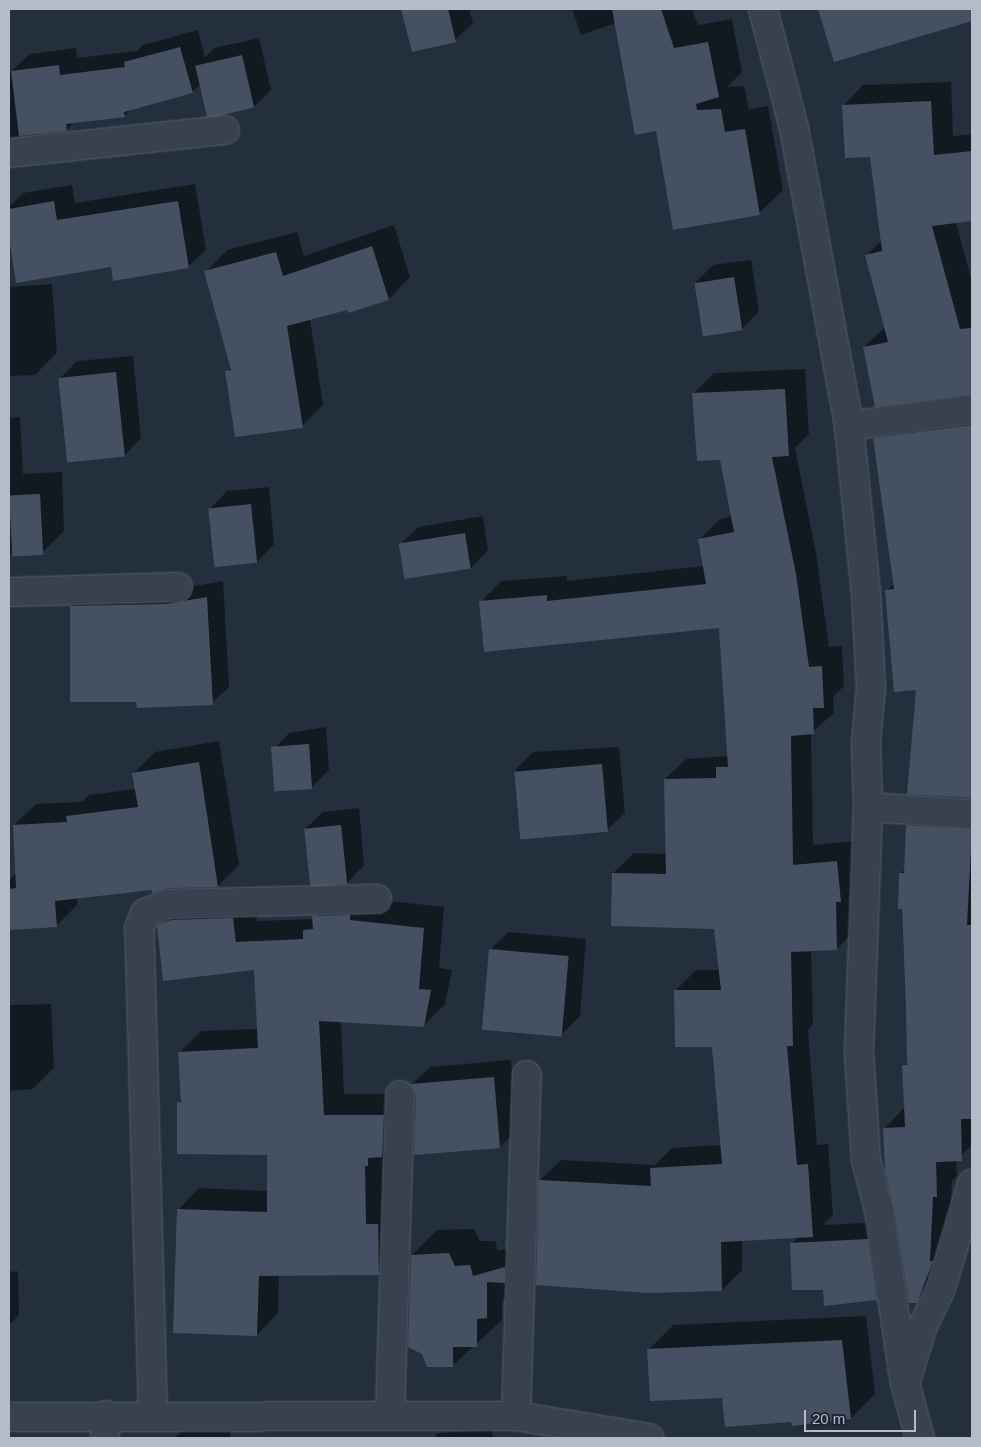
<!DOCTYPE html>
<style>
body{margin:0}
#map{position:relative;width:981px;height:1447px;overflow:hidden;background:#242f3e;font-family:Arial,sans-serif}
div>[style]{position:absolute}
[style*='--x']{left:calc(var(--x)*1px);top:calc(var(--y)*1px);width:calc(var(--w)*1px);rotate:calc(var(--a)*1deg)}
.shadow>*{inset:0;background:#0007}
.building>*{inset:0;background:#455162;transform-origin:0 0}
.roads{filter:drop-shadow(0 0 1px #565f6c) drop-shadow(0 0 1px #565f6c)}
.street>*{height:28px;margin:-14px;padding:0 14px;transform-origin:14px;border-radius:14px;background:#38414e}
span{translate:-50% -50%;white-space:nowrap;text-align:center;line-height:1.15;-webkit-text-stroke:4px #1d2633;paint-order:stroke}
.frame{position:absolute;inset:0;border:10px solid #b4bcc9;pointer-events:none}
.scale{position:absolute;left:804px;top:1410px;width:112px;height:22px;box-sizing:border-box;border:2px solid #b4bcc9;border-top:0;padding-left:6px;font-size:15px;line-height:18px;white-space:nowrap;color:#b4bcc9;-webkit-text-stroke:4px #1d2633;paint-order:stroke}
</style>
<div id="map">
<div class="shadow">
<i style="clip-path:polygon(403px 9px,469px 9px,473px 23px,455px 40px,413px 50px)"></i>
<i style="clip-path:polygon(572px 9px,692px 9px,698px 25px,732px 19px,742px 72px,727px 87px,744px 86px,749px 109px,768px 106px,783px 190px,759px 213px,657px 130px,616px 23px,581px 35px)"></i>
<i style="clip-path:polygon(819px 9px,972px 9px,972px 19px,833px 53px)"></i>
<i style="clip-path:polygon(198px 30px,205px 57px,214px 48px,259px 38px,271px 90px,254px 107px,201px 84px,192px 92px,131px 109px,124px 116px,74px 122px,67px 130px,9px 138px,9px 73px,30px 54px,76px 48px,77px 58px,137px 51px,143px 45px)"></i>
<i style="clip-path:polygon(951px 82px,953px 136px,972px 134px,972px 220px,956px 222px,972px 282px,972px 393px,864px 347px,885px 327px,866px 256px,882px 240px,871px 156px,844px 105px,863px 85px)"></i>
<i style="clip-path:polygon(195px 184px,206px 250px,188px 267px,112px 266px,17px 281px,9px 207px,23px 193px,72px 185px,75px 203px)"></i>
<i style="clip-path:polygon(394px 225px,410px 277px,389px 299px,349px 312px,348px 309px,310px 319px,323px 405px,302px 426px,227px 372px,232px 367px,206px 272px,227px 250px,297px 232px,304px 256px)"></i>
<i style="clip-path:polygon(751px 260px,759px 311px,742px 329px,695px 283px,713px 265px)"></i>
<i style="clip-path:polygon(52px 284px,57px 353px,35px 375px,9px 376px,9px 287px)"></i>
<i style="clip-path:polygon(133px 356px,141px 438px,124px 456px,60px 378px,77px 361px)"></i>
<i style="clip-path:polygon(805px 369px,809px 434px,795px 448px,816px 553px,829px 647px,842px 646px,844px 686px,833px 697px,834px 713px,811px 733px,813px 845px,857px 841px,857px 928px,837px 949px,811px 950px,813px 1024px,808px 1030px,817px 1145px,828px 1144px,833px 1215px,823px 1225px,885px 1222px,894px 1282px,876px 1299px,825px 1288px,792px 1244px,799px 1236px,742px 1240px,742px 1270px,722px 1290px,537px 1284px,540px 1180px,561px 1160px,655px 1165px,672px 1148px,722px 1145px,713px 1045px,675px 991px,696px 970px,720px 970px,715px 927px,613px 873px,634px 853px,667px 854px,665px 779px,686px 759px,729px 756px,720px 626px,481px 602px,501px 581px,567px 576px,567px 581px,704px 566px,700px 539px,720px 519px,732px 516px,721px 459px,693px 394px,714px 373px)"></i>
<i style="clip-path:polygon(972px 408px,972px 797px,908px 793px,917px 689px,887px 590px,894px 583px,875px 439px,895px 419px)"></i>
<i style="clip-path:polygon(20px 417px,23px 474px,62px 472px,64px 531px,42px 553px,9px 553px,9px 418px)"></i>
<i style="clip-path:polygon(269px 487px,274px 544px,257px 562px,210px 509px,227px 491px)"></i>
<i style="clip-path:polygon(483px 516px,488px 550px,471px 568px,406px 578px,400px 545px,418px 527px)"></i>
<i style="clip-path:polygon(223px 581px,229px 687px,212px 703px,138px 700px,71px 606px,88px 590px,183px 588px)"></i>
<i style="clip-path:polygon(326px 727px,329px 770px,311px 788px,272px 751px,289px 733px)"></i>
<i style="clip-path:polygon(219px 741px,239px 865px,218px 886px,153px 888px,77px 897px,77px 905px,56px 926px,9px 929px,9px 881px,16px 873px,14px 825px,36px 804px,82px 802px,89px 795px,136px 789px,134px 773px,155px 752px)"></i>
<i style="clip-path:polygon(619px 747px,625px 813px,607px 830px,515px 770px,533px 752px)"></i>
<i style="clip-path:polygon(927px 806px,972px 809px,972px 1145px,956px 1160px,957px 1176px,952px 1181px,949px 1242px,936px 1281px,916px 1301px,885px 1128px,904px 1108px,904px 1066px,908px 1061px,900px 874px,906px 868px,907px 826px)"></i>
<i style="clip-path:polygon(359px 808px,364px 865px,347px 883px,305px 829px,323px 812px)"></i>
<i style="clip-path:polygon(335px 895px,444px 907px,439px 968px,452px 970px,445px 1004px,423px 1026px,341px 1021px,344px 1094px,404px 1094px,399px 1252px,378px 1273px,279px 1275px,278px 1313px,257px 1335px,178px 1210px,199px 1188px,268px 1191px,268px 1154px,178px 1103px,182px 1098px,180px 1052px,201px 1031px,258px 1029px,255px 969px,158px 927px,179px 906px,254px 897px,257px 921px,314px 919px)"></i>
<i style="clip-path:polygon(508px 932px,586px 939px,580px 1016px,563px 1033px,490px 950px)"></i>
<i style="clip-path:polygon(51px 1004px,54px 1068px,33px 1089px,9px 1091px,9px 1005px)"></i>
<i style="clip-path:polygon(511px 1060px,517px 1130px,500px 1147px,417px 1095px,412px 1084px,430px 1067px)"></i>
<i style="clip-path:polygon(474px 1229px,480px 1241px,495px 1241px,498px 1251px,530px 1242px,512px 1292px,502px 1302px,502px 1320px,452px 1366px,412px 1255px,437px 1230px)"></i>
<i style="clip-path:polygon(18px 1271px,19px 1315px,9px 1325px,9px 1272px)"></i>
<i style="clip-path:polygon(866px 1316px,875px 1394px,851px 1418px,724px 1396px,649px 1349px,673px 1325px)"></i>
<i style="clip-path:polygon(184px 1429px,231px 1430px,230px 1438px,174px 1438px)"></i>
<i style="clip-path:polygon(492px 1430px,493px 1438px,434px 1438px,438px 1433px)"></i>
</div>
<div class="building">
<i style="clip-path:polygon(401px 9px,448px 9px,456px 42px,412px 52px)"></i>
<i style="clip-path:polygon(612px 9px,661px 9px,674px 48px,708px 42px,719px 97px,696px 104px,697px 110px,721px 109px,725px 132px,745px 129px,760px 215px,673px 230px,656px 131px,635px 135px)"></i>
<i style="clip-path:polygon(818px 9px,972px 9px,972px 21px,834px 62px)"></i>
<i style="clip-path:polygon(180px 47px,193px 93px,124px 112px,125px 117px,66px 124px,67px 131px,19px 136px,11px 71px,59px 65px,60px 75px,125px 67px,124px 62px)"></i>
<i style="left:242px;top:55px;width:54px;height:48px;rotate:77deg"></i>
<i style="clip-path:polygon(931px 101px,934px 155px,972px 151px,972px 221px,932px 226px,960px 329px,972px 328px,972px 394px,875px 407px,863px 347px,888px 342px,865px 255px,882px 251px,870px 157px,845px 158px,842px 105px)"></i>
<i style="clip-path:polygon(54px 201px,57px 220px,178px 201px,189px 268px,113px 281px,111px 267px,16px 283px,9px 237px,9px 209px)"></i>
<i style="clip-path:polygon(372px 246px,389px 300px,348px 313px,347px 310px,287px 326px,303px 428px,235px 437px,225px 371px,231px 370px,204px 271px,276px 252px,283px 276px)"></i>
<i style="left:734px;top:277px;width:54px;height:40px;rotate:81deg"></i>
<i style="left:116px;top:372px;width:85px;height:58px;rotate:84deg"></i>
<i style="clip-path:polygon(785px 389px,789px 456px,772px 457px,796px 574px,809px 667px,822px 666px,824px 708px,813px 708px,814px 734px,791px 736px,793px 865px,837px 861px,841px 902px,836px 902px,837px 950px,791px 952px,793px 1046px,787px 1046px,797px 1165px,808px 1164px,813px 1237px,721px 1242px,722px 1291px,649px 1293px,536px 1285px,539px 1180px,651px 1186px,650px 1168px,722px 1164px,712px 1047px,675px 1047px,674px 990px,721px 990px,714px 929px,611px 926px,612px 873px,666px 874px,664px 779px,716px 778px,716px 767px,728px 767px,719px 628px,484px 652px,479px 601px,547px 595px,547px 601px,706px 584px,698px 539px,734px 532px,720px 460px,697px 461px,692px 393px)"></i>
<i style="clip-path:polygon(972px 425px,972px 798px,907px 794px,916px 690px,894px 692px,885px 590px,894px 589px,873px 438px)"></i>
<i style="left:40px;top:494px;width:61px;height:31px;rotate:87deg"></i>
<i style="left:251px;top:504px;width:59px;height:43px;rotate:84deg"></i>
<i style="left:465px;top:533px;width:36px;height:67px;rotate:81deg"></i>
<i style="clip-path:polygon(207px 597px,213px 705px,137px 708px,136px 702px,70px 702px,70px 606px,166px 604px)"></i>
<i style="left:309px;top:744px;width:45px;height:38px;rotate:86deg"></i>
<i style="clip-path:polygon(199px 762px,218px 887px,168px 888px,152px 893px,152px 890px,55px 901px,57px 927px,9px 930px,9px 889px,16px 888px,13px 825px,67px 822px,66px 816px,138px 807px,132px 773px)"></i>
<i style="left:602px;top:764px;width:68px;height:88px;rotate:85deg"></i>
<i style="left:341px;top:825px;width:59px;height:37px;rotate:84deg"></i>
<i style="clip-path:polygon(906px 825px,972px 829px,967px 925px,972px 925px,972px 1119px,961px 1119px,962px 1161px,936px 1162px,937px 1197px,933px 1197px,930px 1261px,933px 1261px,917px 1303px,909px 1303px,894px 1208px,885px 1170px,883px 1128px,905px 1127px,902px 1065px,907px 1065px,906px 1013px,902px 909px,898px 909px,899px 873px,904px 873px)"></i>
<i style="clip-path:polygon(350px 915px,350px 920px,424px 928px,419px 989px,431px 990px,424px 1027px,319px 1021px,324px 1115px,384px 1115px,382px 1157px,368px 1158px,368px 1166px,365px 1166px,366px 1224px,378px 1224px,379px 1275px,259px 1276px,257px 1336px,173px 1333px,177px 1209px,267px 1212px,267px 1155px,177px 1154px,177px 1102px,181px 1102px,178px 1052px,258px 1048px,254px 970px,163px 981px,157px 925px,171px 920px,233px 918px,236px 942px,303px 939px,303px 930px,313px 929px,312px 916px)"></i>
<i style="left:489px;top:949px;width:80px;height:81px;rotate:5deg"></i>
<i style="clip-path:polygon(494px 1077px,500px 1148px,414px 1155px,416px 1095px,411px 1084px)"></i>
<i style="clip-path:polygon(868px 1239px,877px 1300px,824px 1306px,823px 1290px,792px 1290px,790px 1243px)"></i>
<i style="clip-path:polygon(449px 1253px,455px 1266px,470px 1265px,473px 1276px,505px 1267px,505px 1283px,487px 1282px,487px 1318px,477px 1319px,477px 1347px,453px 1347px,453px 1367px,427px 1367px,422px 1354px,408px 1347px,411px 1255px)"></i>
<i style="clip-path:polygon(842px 1340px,851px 1419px,792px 1426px,791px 1422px,725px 1427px,722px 1398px,650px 1401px,647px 1349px)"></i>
</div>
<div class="roads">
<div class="street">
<i style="--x:763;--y:9;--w:123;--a:75.4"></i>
<i style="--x:794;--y:128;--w:303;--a:79.5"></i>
<i style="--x:849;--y:426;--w:168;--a:84.2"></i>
<i style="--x:866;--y:593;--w:94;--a:87"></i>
<i style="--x:871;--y:687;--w:55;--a:95.2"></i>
<i style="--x:866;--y:742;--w:65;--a:88.2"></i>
<i style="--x:868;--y:807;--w:246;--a:92.1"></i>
<i style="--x:859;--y:1053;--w:107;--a:86.3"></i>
<i style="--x:866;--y:1160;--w:52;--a:75.4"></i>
<i style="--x:879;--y:1210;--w:175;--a:81.5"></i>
<i style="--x:905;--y:1383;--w:57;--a:74.7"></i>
<i style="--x:9;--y:153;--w:217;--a:-6.1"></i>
<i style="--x:849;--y:426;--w:124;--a:-7.9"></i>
<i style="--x:9;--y:592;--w:169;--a:-1.7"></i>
<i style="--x:868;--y:807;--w:104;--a:3.9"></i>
<i style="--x:907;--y:1377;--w:53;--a:-72.6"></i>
<i style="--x:923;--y:1326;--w:42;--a:-64.7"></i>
<i style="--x:941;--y:1288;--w:109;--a:-73.4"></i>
<i style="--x:390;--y:1415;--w:320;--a:-88.2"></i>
<i style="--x:153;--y:1416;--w:488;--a:-91.6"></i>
<i style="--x:139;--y:928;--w:16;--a:-68"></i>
<i style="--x:145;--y:913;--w:25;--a:-21"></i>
<i style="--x:168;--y:904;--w:209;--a:-1.4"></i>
<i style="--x:516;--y:1416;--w:341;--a:-88.2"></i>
<i style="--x:9;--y:1417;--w:507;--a:-0.11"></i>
<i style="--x:516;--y:1416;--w:135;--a:9.4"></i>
<i style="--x:105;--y:1438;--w:23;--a:-88"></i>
</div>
</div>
<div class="frame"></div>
<div class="scale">20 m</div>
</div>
